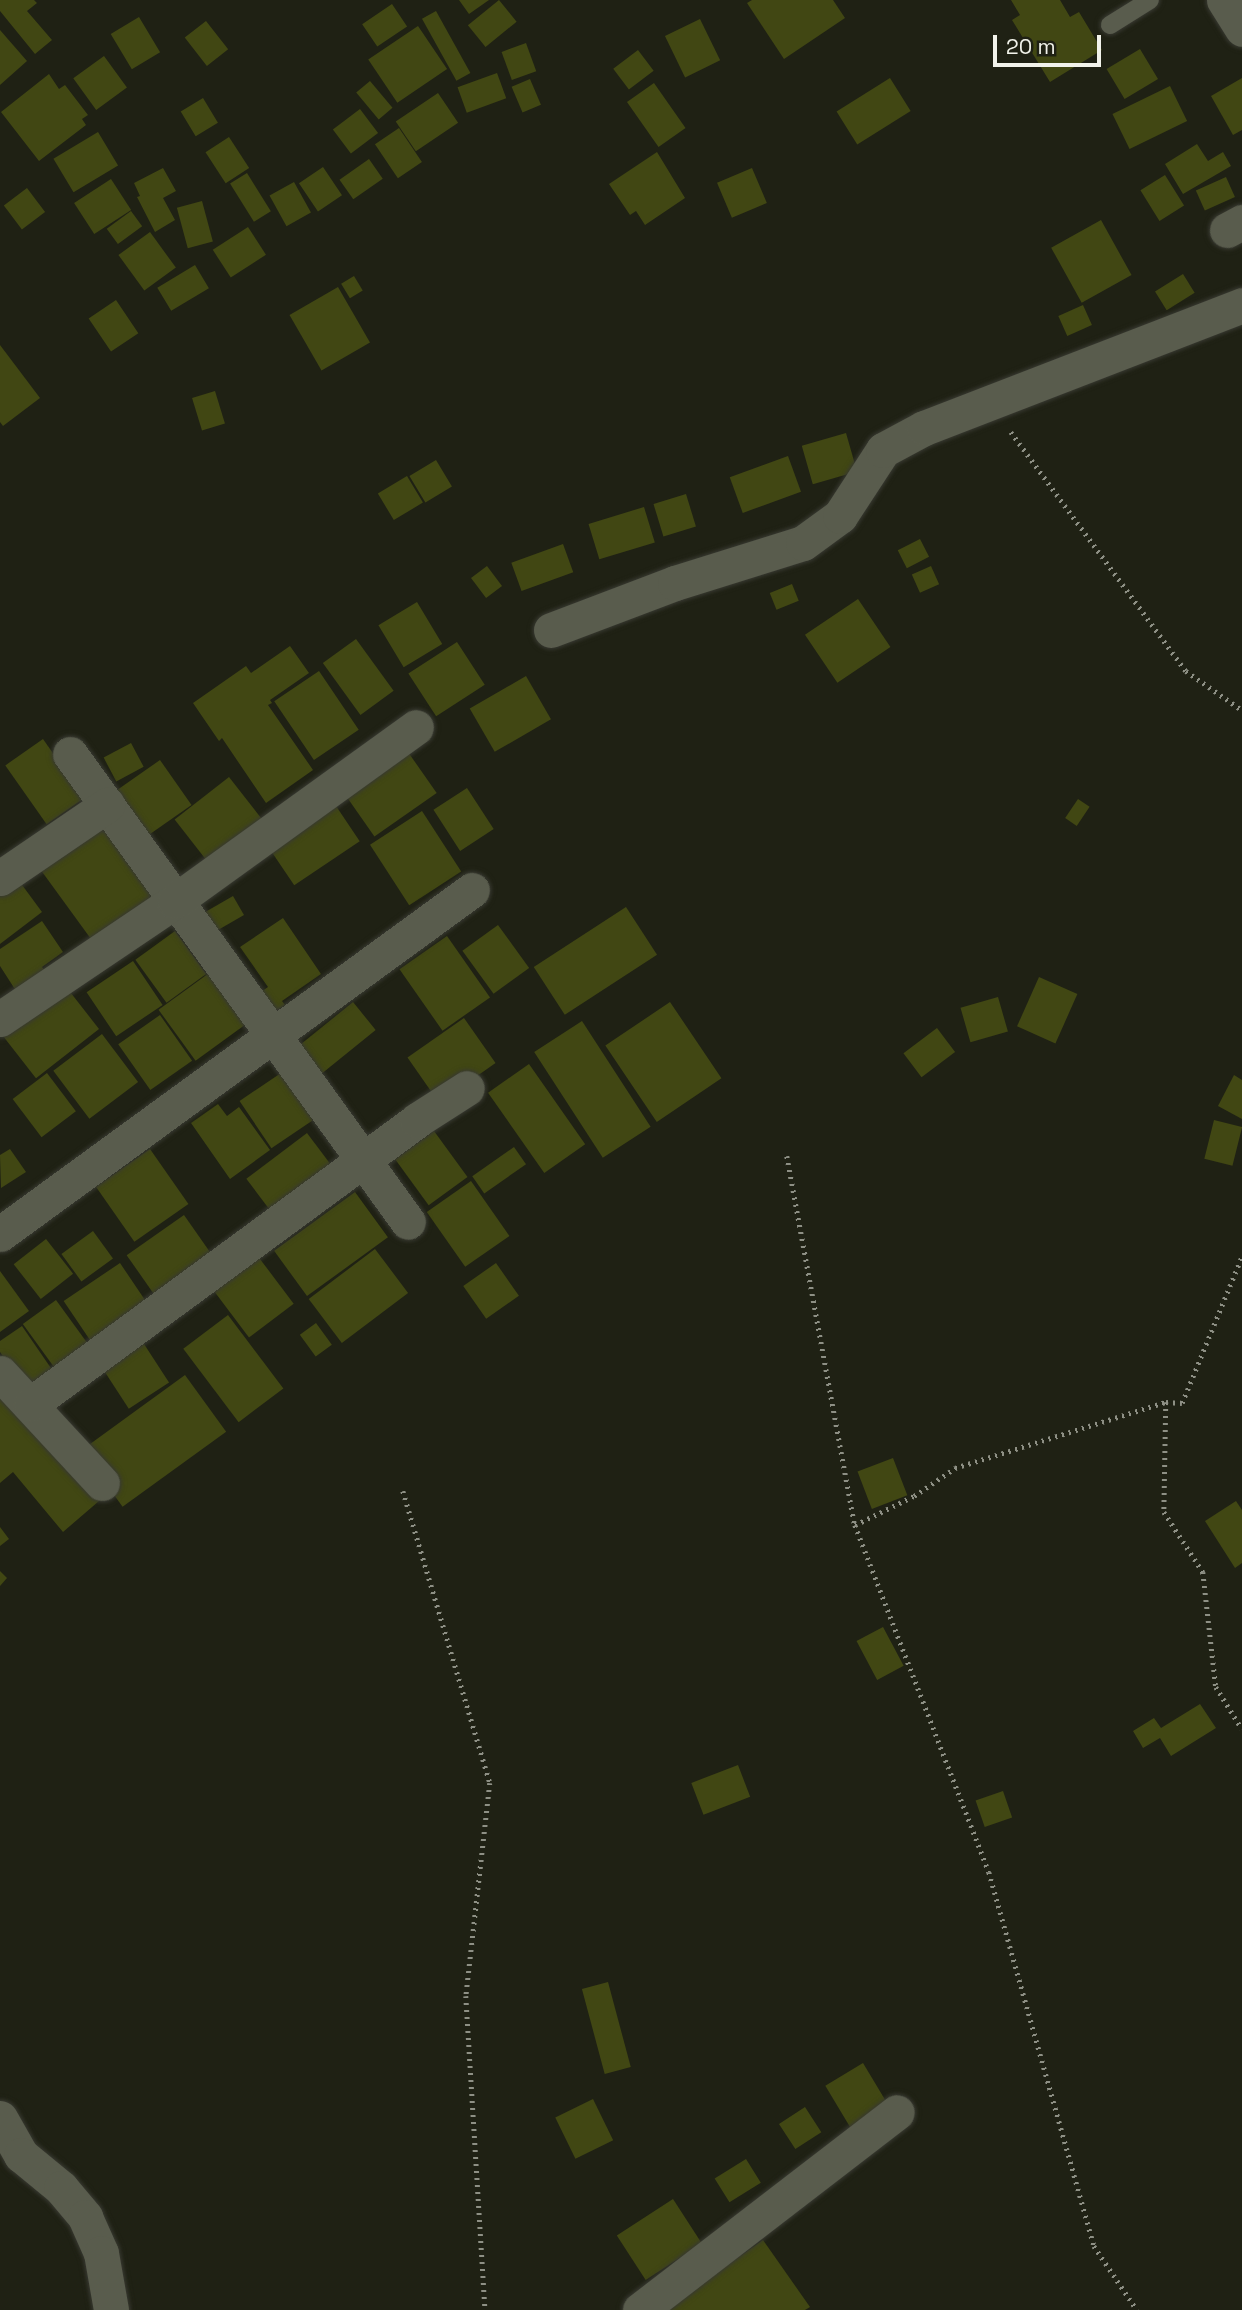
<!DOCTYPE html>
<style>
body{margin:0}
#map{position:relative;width:1242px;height:2310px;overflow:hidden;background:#1f2114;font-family:"Space Grotesk",sans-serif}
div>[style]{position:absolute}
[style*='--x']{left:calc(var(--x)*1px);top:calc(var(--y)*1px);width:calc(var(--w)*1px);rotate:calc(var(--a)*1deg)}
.building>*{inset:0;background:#414713;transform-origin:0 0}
.path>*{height:4.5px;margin-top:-2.25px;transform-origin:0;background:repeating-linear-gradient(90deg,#8e9085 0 2px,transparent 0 7px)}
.roads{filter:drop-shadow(0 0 2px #383931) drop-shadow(0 0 2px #383931)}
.lane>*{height:18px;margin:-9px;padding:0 9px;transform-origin:9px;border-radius:9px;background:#595c4d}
.street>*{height:35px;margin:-17.5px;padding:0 17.5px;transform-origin:17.5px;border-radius:17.5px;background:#595c4d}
span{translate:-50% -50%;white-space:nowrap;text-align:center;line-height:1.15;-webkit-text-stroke:7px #1f2114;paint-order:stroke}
.scale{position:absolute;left:993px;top:35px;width:108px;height:32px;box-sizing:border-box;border:4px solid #f2f3eb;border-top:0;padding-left:9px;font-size:21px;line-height:24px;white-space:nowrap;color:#f2f3eb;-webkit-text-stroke:5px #1f2114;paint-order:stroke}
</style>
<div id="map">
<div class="building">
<i style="clip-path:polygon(0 0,34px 0,37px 3px,27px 11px,52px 40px,35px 54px,0 11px)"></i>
<i style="clip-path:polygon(459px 0,489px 0,469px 14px)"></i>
<i style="left:499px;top:0;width:28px;height:40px;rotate:51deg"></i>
<i style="clip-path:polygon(752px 0,833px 0,845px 18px,784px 59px,747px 3px)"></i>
<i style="clip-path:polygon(1011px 0,1060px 0,1070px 17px,1079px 12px,1102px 50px,1050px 82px,1012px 20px,1020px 15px)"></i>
<i style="left:392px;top:4px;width:27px;height:36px;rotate:56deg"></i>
<i style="left:436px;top:11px;width:71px;height:16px;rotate:61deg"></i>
<i style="left:139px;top:17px;width:41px;height:33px;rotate:59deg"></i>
<i style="left:700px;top:19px;width:46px;height:39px;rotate:64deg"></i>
<i style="left:206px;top:21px;width:36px;height:27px;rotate:52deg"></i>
<i style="left:418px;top:26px;width:52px;height:60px;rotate:56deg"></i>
<i style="clip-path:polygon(0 30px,27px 61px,0 85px)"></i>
<i style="left:526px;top:43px;width:30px;height:26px;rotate:70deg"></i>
<i style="left:1140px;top:49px;width:35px;height:39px;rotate:59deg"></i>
<i style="left:638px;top:50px;width:26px;height:31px;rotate:53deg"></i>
<i style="left:104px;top:56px;width:39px;height:38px;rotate:54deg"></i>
<i style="left:497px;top:73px;width:27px;height:42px;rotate:70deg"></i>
<i style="clip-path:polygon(49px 74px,59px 89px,65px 85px,88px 115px,82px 119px,86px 125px,39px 161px,1px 112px)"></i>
<i style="left:890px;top:78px;width:39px;height:63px;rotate:58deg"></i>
<i style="clip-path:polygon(1242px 78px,1242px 130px,1233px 135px,1211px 96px)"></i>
<i style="left:530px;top:79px;width:28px;height:20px;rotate:67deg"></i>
<i style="left:370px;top:81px;width:35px;height:18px;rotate:50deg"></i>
<i style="left:654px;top:83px;width:55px;height:33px;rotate:55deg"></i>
<i style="left:1170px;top:86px;width:39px;height:64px;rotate:64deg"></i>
<i style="left:438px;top:93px;width:36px;height:51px;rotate:56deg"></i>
<i style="left:203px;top:98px;width:29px;height:26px;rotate:59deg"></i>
<i style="left:360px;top:109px;width:30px;height:34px;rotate:53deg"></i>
<i style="left:399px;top:128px;width:41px;height:29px;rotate:56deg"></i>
<i style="left:98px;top:132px;width:39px;height:52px;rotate:59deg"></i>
<i style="left:229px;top:137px;width:37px;height:28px;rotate:57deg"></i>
<i style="clip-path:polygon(1197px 144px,1208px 161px,1223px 152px,1231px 166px,1183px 194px,1165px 164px)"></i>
<i style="clip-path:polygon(657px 152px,685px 198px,645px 225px,636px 211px,630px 215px,609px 184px)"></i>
<i style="left:369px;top:159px;width:24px;height:36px;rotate:55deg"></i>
<i style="left:323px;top:167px;width:34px;height:29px;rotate:56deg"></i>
<i style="clip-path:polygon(163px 168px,176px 191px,163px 198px,175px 220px,155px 232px,137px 197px,140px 196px,134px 183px)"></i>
<i style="left:752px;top:168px;width:38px;height:38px;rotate:67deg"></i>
<i style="left:247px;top:173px;width:45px;height:20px;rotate:58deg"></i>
<i style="left:1165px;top:175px;width:36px;height:29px;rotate:58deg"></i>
<i style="left:1226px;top:177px;width:22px;height:33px;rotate:66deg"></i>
<i style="left:111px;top:179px;width:37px;height:44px;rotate:57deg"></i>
<i style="left:294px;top:182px;width:35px;height:28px;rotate:61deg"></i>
<i style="left:27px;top:188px;width:30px;height:29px;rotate:53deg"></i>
<i style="left:202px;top:201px;width:42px;height:26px;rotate:75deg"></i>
<i style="left:131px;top:211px;width:19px;height:30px;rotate:54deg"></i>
<i style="left:1101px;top:220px;width:63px;height:57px;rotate:61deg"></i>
<i style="left:248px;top:227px;width:33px;height:42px;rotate:57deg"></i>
<i style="left:150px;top:232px;width:44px;height:39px;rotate:54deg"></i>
<i style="left:195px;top:265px;width:27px;height:44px;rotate:59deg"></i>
<i style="left:1183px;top:274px;width:22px;height:33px;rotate:58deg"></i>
<i style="left:354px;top:276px;width:17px;height:15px;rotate:59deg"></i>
<i style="left:338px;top:287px;width:64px;height:56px;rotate:60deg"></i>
<i style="left:116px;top:300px;width:40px;height:33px;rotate:56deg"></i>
<i style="left:1083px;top:305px;width:22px;height:27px;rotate:66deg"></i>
<i style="clip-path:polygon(0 345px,40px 398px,3px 426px,0 422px)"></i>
<i style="left:215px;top:391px;width:34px;height:24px;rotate:73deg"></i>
<i style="left:846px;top:433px;width:40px;height:46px;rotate:74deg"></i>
<i style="left:788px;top:456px;width:38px;height:62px;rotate:70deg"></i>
<i style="left:436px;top:460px;width:31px;height:31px;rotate:59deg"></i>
<i style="left:407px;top:476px;width:31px;height:34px;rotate:59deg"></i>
<i style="left:686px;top:494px;width:34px;height:34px;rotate:73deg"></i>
<i style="left:644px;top:507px;width:37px;height:58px;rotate:73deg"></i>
<i style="left:920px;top:539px;width:20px;height:25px;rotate:63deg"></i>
<i style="left:563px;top:544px;width:30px;height:55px;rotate:70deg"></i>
<i style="left:487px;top:566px;width:25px;height:20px;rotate:53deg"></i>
<i style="left:931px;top:566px;width:20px;height:21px;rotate:66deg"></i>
<i style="left:792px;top:584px;width:18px;height:24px;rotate:68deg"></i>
<i style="left:858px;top:599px;width:58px;height:64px;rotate:56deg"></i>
<i style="left:417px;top:602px;width:49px;height:45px;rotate:59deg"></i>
<i style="left:356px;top:639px;width:64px;height:41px;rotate:54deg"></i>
<i style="left:457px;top:642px;width:51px;height:58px;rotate:57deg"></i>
<i style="clip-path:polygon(290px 646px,309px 673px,270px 700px,272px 703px,268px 705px,313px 770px,266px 803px,222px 738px,219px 741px,193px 703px,246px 666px,251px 673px)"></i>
<i style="left:319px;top:671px;width:71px;height:54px;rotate:56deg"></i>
<i style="left:526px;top:676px;width:50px;height:65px;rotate:60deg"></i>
<i style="left:43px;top:739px;width:72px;height:46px;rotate:55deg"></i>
<i style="left:131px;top:743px;width:27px;height:31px;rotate:62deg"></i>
<i style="left:408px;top:752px;width:50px;height:76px;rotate:55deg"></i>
<i style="left:160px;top:760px;width:55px;height:58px;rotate:55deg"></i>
<i style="left:229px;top:777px;width:58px;height:69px;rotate:52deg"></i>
<i style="left:467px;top:788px;width:49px;height:40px;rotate:57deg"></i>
<i style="left:1078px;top:799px;width:14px;height:23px;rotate:34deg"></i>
<i style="left:334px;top:803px;width:46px;height:79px;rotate:56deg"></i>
<i style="left:422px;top:811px;width:72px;height:62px;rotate:57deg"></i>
<i style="left:97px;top:818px;width:99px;height:76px;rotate:54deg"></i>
<i style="clip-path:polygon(14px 874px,42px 912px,0 944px,0 884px)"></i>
<i style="left:233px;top:896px;width:22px;height:37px;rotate:60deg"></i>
<i style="left:626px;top:907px;width:57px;height:110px;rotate:57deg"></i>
<i style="clip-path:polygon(283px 918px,321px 974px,282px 1001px,285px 1005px,268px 1016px,255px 996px,268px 987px,240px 947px)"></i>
<i style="clip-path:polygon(42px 921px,63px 952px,42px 967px,48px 975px,18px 994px,0 966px,0 949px)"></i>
<i style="left:498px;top:925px;width:53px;height:44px;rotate:54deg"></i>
<i style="left:175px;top:931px;width:53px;height:49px;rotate:54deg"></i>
<i style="left:447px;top:936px;width:75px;height:58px;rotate:55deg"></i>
<i style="left:133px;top:961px;width:53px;height:56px;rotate:56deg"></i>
<i style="left:216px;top:968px;width:63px;height:71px;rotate:54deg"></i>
<i style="left:1039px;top:977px;width:42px;height:54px;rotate:24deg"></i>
<i style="left:67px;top:988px;width:52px;height:80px;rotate:52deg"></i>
<i style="left:998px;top:997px;width:36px;height:39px;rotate:74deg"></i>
<i style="left:353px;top:1002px;width:36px;height:70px;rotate:51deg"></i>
<i style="left:670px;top:1002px;width:92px;height:78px;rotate:56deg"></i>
<i style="left:160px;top:1015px;width:56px;height:51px;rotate:55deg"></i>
<i style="left:464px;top:1018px;width:55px;height:69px;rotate:55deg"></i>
<i style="left:582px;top:1021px;width:126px;height:57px;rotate:57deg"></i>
<i style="left:937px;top:1028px;width:30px;height:42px;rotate:53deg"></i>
<i style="left:102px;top:1034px;width:60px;height:61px;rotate:53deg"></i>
<i style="left:529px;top:1064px;width:98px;height:50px;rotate:55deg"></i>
<i style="left:47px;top:1073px;width:48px;height:43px;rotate:53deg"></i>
<i style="left:281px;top:1073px;width:57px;height:50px;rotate:56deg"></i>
<i style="clip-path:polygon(1234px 1075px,1242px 1080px,1242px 1119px,1218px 1106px)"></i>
<i style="clip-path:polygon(218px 1104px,227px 1116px,239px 1107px,270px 1150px,230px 1179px,191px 1123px)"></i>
<i style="left:1214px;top:1120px;width:29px;height:40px;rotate:14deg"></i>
<i style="left:434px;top:1131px;width:57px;height:48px;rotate:54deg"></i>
<i style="left:307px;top:1133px;width:51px;height:76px;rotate:53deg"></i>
<i style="left:514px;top:1147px;width:21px;height:51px;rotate:55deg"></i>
<i style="clip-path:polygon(10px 1149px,26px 1172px,1px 1188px,0 1155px)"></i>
<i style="left:150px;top:1149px;width:67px;height:66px;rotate:55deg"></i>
<i style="left:471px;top:1181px;width:67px;height:54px;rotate:55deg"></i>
<i style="left:355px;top:1192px;width:56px;height:100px;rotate:54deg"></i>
<i style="left:184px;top:1215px;width:51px;height:70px;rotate:55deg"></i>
<i style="left:93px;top:1231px;width:34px;height:39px;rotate:54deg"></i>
<i style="left:46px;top:1239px;width:44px;height:41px;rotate:52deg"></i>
<i style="left:375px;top:1249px;width:55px;height:83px;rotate:53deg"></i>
<i style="left:257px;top:1255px;width:61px;height:56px;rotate:53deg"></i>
<i style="left:120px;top:1263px;width:48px;height:68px;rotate:56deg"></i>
<i style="left:496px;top:1263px;width:40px;height:40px;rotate:55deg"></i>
<i style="clip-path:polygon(0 1271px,29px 1311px,0 1332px)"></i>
<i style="left:56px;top:1300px;width:60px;height:41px;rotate:54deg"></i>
<i style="left:228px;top:1315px;width:92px;height:56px;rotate:53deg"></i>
<i style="left:316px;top:1323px;width:27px;height:20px;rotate:54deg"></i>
<i style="clip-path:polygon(22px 1326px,55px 1374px,28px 1393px,0 1352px,0 1341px)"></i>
<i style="left:144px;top:1344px;width:46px;height:48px;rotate:57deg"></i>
<i style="left:185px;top:1375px;width:70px;height:128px;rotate:54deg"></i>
<i style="clip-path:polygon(0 1379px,106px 1495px,63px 1532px,13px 1472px,0 1483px)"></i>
<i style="left:893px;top:1458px;width:40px;height:38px;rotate:69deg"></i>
<i style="clip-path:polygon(1236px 1501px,1242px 1510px,1242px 1563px,1235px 1568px,1205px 1521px)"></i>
<i style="clip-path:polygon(0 1527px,9px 1539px,0 1546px)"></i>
<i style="clip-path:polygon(0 1571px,7px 1578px,0 1586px)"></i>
<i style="left:883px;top:1627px;width:44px;height:30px;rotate:62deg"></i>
<i style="clip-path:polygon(1200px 1704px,1216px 1728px,1171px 1756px,1160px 1738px,1143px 1748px,1133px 1731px,1154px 1718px,1161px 1728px)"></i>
<i style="left:738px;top:1765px;width:34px;height:50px;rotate:69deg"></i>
<i style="left:1003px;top:1791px;width:28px;height:29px;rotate:71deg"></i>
<i style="left:608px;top:1982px;width:88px;height:27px;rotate:75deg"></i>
<i style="left:863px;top:2063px;width:51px;height:44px;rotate:59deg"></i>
<i style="left:593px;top:2099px;width:46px;height:42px;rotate:64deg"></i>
<i style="left:805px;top:2107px;width:30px;height:31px;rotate:57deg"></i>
<i style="left:746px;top:2159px;width:28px;height:37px;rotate:58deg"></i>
<i style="left:673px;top:2199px;width:53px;height:67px;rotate:57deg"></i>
<i style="clip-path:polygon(763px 2240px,810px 2307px,805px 2310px,664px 2310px)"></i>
</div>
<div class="path">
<i style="--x:1011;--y:432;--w:296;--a:53.8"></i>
<i style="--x:1186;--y:671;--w:68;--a:34.9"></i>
<i style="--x:787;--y:1156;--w:375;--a:79.6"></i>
<i style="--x:855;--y:1525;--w:66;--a:-26.2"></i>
<i style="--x:914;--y:1496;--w:50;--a:-34.3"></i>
<i style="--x:955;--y:1468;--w:221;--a:-17.4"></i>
<i style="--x:1166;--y:1402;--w:16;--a:4"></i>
<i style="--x:1182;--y:1403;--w:159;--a:-67.8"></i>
<i style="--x:1166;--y:1402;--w:110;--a:91"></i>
<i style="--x:1164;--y:1512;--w:72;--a:57"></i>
<i style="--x:1203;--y:1572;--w:116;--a:83.6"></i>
<i style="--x:1216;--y:1687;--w:49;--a:58.2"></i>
<i style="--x:403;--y:1491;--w:305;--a:73.4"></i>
<i style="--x:490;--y:1783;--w:214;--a:96.4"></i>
<i style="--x:466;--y:1996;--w:315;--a:86.5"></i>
<i style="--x:855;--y:1525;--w:372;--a:68.9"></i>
<i style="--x:989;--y:1872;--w:388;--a:74.3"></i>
<i style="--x:1094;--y:2246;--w:77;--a:56.1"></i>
</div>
<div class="roads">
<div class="lane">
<i style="--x:1110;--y:25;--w:47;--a:-32"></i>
</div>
<div class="street">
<i style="--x:1224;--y:0;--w:34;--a:58"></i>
<i style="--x:1227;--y:230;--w:17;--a:-28"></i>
<i style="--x:551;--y:630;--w:133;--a:-20.8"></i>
<i style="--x:675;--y:583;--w:134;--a:-17.4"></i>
<i style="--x:803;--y:543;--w:46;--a:-36.1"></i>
<i style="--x:840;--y:516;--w:79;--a:-56.9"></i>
<i style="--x:883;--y:450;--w:47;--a:-28.2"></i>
<i style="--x:924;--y:428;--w:341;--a:-21.1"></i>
<i style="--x:70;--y:754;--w:577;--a:54.16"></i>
<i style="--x:0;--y:878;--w:130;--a:-34.3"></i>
<i style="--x:0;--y:1019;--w:211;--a:-34"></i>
<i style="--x:175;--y:901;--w:297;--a:-35.8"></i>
<i style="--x:0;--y:1234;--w:584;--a:-36.09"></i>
<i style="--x:0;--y:1373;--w:150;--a:47.2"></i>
<i style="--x:31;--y:1404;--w:479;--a:-36.3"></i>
<i style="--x:417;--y:1120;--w:59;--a:-32.6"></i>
<i style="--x:0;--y:2118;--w:43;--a:60.4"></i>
<i style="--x:21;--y:2155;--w:52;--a:39.5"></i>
<i style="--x:61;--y:2188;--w:38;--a:50"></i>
<i style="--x:85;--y:2217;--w:39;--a:66"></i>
<i style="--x:101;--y:2253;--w:58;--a:80"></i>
<i style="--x:640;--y:2310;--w:324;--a:-37.6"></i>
</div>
</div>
<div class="scale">20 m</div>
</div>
